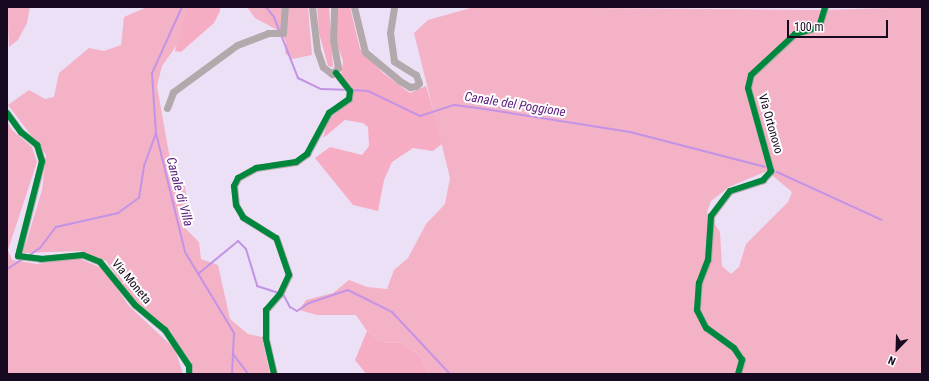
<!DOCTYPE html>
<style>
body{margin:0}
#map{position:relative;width:929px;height:381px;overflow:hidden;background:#ece0f6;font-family:"Roboto Condensed",sans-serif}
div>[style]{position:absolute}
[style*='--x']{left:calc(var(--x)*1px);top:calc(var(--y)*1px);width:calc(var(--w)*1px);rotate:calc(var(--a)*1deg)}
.green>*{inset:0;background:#f6adc3}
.forest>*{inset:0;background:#f4b2c7}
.stream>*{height:2px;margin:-1px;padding:0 1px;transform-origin:1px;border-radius:1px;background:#c393e6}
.minor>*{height:7px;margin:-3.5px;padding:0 3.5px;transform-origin:3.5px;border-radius:3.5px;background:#b3a9ac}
.cycleway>*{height:6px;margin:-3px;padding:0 3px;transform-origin:3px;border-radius:3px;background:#00873e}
span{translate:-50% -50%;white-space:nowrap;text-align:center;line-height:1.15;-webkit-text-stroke:4px #fff;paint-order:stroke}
.street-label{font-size:12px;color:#170920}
.water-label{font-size:13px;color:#591a7d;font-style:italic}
.frame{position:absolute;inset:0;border:8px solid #170920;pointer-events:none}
.north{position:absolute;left:877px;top:329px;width:40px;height:40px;-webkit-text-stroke:3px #fff;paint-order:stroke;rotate:203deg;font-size:11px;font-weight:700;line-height:16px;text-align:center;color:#170920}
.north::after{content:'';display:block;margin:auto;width:14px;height:18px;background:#170920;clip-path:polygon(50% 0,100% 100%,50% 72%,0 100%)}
.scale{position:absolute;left:787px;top:20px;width:101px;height:18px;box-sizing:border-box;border:2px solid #170920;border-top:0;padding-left:5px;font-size:12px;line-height:14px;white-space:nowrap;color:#170920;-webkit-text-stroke:3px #fff;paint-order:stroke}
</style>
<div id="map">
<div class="green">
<i style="clip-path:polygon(187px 7px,220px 7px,220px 11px,214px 23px,181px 52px,175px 51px)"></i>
<i style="clip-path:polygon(317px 7px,329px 7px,333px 67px,328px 66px,319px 33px)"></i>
<i style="clip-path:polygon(337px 7px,350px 7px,360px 49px,383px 73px,410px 93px,426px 86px,443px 143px,433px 151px,413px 148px,392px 162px,384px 180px,378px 211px,353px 205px,315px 158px,330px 147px,362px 155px,369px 146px,368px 127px,363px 123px,345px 120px,323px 138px,328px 120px,352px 99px,341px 76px,343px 61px,336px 41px)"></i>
<i style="clip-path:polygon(367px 331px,382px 342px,402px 343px,419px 354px,430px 374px,366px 374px,355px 360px)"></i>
</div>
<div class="forest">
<i style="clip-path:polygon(7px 7px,30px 7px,27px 23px,18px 40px,9px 47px)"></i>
<i style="clip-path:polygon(147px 7px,187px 7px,179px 42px,162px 66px,157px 86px,170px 159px,185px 187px,187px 207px,183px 226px,199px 242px,201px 259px,218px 265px,230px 319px,248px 334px,262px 337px,270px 374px,194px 374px,171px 332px,132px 298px,106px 261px,80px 251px,23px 253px,42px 190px,46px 155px,8px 105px,29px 90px,45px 99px,54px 97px,59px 73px,89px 48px,104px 51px,121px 45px,124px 17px)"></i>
<i style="clip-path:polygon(247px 7px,308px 7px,312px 55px,292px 59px,285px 53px,286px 42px,281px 32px,255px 18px)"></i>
<i style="clip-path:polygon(evenodd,474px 7px,822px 10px,922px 7px,922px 374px,430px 374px,419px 354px,402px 343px,382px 342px,367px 331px,356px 315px,317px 315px,299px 310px,306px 300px,333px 293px,349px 280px,367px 287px,387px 289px,394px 270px,408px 258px,426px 224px,445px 204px,450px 178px,414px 33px,428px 20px,474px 7px,767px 171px,792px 192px,788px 202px,746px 244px,739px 267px,731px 274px,722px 266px,720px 232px,707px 212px,711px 201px,729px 187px,767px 171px)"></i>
<i style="clip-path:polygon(7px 121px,12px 130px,32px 147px,37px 162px,8px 250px,12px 260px,37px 264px,78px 258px,104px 269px,129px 306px,175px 349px,183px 374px,7px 374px)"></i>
</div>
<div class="stream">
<i style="--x:182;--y:7;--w:72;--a:114.4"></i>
<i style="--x:152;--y:73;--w:60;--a:86.2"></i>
<i style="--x:156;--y:133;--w:122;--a:76.3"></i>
<i style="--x:185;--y:252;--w:95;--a:58.8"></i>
<i style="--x:234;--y:333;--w:41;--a:92.8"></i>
<i style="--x:266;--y:7;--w:13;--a:51"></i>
<i style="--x:274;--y:17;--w:66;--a:68.5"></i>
<i style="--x:298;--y:78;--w:25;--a:26"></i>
<i style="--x:321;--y:89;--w:25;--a:2"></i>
<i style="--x:352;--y:90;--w:16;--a:4"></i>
<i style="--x:368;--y:91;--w:58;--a:25.7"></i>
<i style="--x:420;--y:116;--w:36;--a:-18"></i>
<i style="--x:454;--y:105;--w:24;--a:7"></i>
<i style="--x:478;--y:108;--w:154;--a:9"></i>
<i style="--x:630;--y:132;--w:139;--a:14.5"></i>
<i style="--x:777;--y:172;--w:115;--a:24.6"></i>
<i style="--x:28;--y:256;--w:14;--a:-34"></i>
<i style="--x:40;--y:248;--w:26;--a:-53"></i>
<i style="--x:56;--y:227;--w:64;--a:-12.7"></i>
<i style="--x:118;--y:213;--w:26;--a:-36"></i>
<i style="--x:139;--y:198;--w:32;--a:-81"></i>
<i style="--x:144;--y:166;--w:35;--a:-70"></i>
<i style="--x:7;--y:269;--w:19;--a:-32"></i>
<i style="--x:198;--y:274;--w:52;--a:-39.5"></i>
<i style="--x:238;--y:241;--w:11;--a:45"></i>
<i style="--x:246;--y:249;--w:39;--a:73"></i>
<i style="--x:257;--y:286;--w:22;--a:18"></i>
<i style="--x:283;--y:294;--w:15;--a:62"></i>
<i style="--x:290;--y:307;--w:8;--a:30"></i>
<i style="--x:297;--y:311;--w:14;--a:-34"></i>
<i style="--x:309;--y:303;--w:41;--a:-18.4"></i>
<i style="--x:348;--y:290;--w:49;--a:26.6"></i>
<i style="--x:392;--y:312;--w:85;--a:46.9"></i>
<i style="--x:233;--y:354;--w:25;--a:53"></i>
</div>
<div class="minor">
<i style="--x:312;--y:7;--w:43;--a:83.4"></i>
<i style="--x:317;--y:50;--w:18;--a:71"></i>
<i style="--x:323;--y:67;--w:11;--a:38"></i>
<i style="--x:332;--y:74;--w:8;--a:-45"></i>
<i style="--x:338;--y:68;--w:27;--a:-100"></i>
<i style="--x:333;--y:41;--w:34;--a:-88"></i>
<i style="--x:354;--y:7;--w:46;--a:76.3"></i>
<i style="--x:365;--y:52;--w:45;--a:39.6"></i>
<i style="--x:400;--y:81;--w:12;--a:31"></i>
<i style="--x:410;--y:87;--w:6;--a:-9"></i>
<i style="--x:416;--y:86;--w:4;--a:-45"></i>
<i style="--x:419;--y:83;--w:9;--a:-111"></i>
<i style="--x:416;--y:75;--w:26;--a:-148"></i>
<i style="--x:394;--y:61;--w:28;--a:-98"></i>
<i style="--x:390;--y:33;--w:26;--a:-81"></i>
<i style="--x:167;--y:108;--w:17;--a:-69"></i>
<i style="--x:173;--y:92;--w:79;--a:-36.3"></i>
<i style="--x:237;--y:45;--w:33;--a:-21"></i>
<i style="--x:268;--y:33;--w:15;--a:0"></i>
<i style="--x:283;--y:33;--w:26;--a:-86"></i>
<i style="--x:7;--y:113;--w:24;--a:54"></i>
<i style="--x:21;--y:132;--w:21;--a:39"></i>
<i style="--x:37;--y:145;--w:17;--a:73"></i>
<i style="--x:42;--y:161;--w:98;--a:104.2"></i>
<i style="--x:18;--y:256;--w:23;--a:7"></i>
<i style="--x:41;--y:259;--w:42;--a:-5.4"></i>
<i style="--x:83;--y:255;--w:18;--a:22"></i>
<i style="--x:100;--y:262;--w:55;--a:50.9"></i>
<i style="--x:135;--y:305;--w:39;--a:40"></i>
<i style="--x:165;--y:330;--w:43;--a:56.3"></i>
<i style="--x:189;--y:366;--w:8;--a:90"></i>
<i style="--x:274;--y:374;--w:37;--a:-103"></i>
<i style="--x:266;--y:338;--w:28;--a:-90"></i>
<i style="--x:266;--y:310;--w:21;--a:-49"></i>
<i style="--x:280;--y:294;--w:21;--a:-65"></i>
<i style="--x:289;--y:275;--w:39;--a:-109"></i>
<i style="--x:276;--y:238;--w:39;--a:-148"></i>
<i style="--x:243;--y:217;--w:14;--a:-120"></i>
<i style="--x:236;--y:205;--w:19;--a:-96"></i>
<i style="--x:234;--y:186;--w:9;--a:-63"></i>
<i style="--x:238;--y:178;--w:21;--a:-29"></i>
<i style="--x:256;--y:168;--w:40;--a:-8.5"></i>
<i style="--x:296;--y:162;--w:14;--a:-36"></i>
<i style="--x:307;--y:154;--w:47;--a:-61.8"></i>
<i style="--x:329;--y:113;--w:24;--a:-35"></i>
<i style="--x:349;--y:99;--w:8;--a:-83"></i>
<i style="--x:350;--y:91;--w:23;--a:-128"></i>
<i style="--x:738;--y:374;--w:15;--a:-74"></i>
<i style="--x:742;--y:360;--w:14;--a:-124"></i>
<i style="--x:734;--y:348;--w:34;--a:-144"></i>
<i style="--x:706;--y:328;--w:20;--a:-117"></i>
<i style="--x:697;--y:310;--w:27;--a:-86"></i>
<i style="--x:699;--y:283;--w:25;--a:-69"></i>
<i style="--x:708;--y:260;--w:44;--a:-86.1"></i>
<i style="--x:711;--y:216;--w:31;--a:-53"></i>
<i style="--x:730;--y:191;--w:35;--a:-18"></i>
<i style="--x:763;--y:180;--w:12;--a:-48"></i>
<i style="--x:771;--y:171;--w:86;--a:-105.5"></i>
<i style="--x:748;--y:88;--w:13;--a:-77"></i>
<i style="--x:751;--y:75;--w:60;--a:-43"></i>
<i style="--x:795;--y:34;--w:25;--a:-16"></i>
<i style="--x:819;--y:27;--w:21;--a:-73"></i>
</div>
<div class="cycleway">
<i style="--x:7;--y:113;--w:24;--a:54"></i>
<i style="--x:21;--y:132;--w:21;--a:39"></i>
<i style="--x:37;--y:145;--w:17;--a:73"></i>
<i style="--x:42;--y:161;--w:98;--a:104.2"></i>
<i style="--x:18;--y:256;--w:23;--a:7"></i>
<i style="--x:41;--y:259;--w:42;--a:-5.4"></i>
<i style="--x:83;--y:255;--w:18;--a:22"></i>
<i style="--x:100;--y:262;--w:55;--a:50.9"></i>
<i style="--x:135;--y:305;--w:39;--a:40"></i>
<i style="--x:165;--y:330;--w:43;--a:56.3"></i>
<i style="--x:189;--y:366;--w:8;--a:90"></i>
<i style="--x:274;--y:374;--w:37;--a:-103"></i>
<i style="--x:266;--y:338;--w:28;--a:-90"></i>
<i style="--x:266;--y:310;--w:21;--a:-49"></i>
<i style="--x:280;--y:294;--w:21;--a:-65"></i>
<i style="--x:289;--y:275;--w:39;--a:-109"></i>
<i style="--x:276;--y:238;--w:39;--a:-148"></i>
<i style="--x:243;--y:217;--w:14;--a:-120"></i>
<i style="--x:236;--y:205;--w:19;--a:-96"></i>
<i style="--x:234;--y:186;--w:9;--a:-63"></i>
<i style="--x:238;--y:178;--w:21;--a:-29"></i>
<i style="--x:256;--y:168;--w:40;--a:-8.5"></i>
<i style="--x:296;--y:162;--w:14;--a:-36"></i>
<i style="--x:307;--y:154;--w:47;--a:-61.8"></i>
<i style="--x:329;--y:113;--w:24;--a:-35"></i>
<i style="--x:349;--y:99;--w:8;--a:-83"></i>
<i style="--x:350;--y:91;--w:23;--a:-128"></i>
<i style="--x:738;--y:374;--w:15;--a:-74"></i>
<i style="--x:742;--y:360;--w:14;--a:-124"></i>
<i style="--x:734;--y:348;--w:34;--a:-144"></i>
<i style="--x:706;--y:328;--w:20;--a:-117"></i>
<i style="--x:697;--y:310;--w:27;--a:-86"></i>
<i style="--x:699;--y:283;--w:25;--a:-69"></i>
<i style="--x:708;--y:260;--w:44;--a:-86.1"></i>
<i style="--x:711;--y:216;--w:31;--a:-53"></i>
<i style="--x:730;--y:191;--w:35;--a:-18"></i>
<i style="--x:763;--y:180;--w:12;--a:-48"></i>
<i style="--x:771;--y:171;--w:86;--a:-105.5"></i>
<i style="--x:748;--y:88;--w:13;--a:-77"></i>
<i style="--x:751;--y:75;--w:60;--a:-43"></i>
<i style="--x:795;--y:34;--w:25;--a:-16"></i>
<i style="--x:819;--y:27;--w:21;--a:-73"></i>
</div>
<div class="street-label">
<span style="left:770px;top:124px;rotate:74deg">Via Ortonovo</span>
<span style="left:131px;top:282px;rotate:50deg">Via Moneta</span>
</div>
<div class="water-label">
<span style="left:515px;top:105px;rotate:9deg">Canale del Poggione</span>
<span style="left:179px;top:192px;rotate:75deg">Canale di Villa</span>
</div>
<div class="frame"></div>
<div class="north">N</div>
<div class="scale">100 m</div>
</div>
